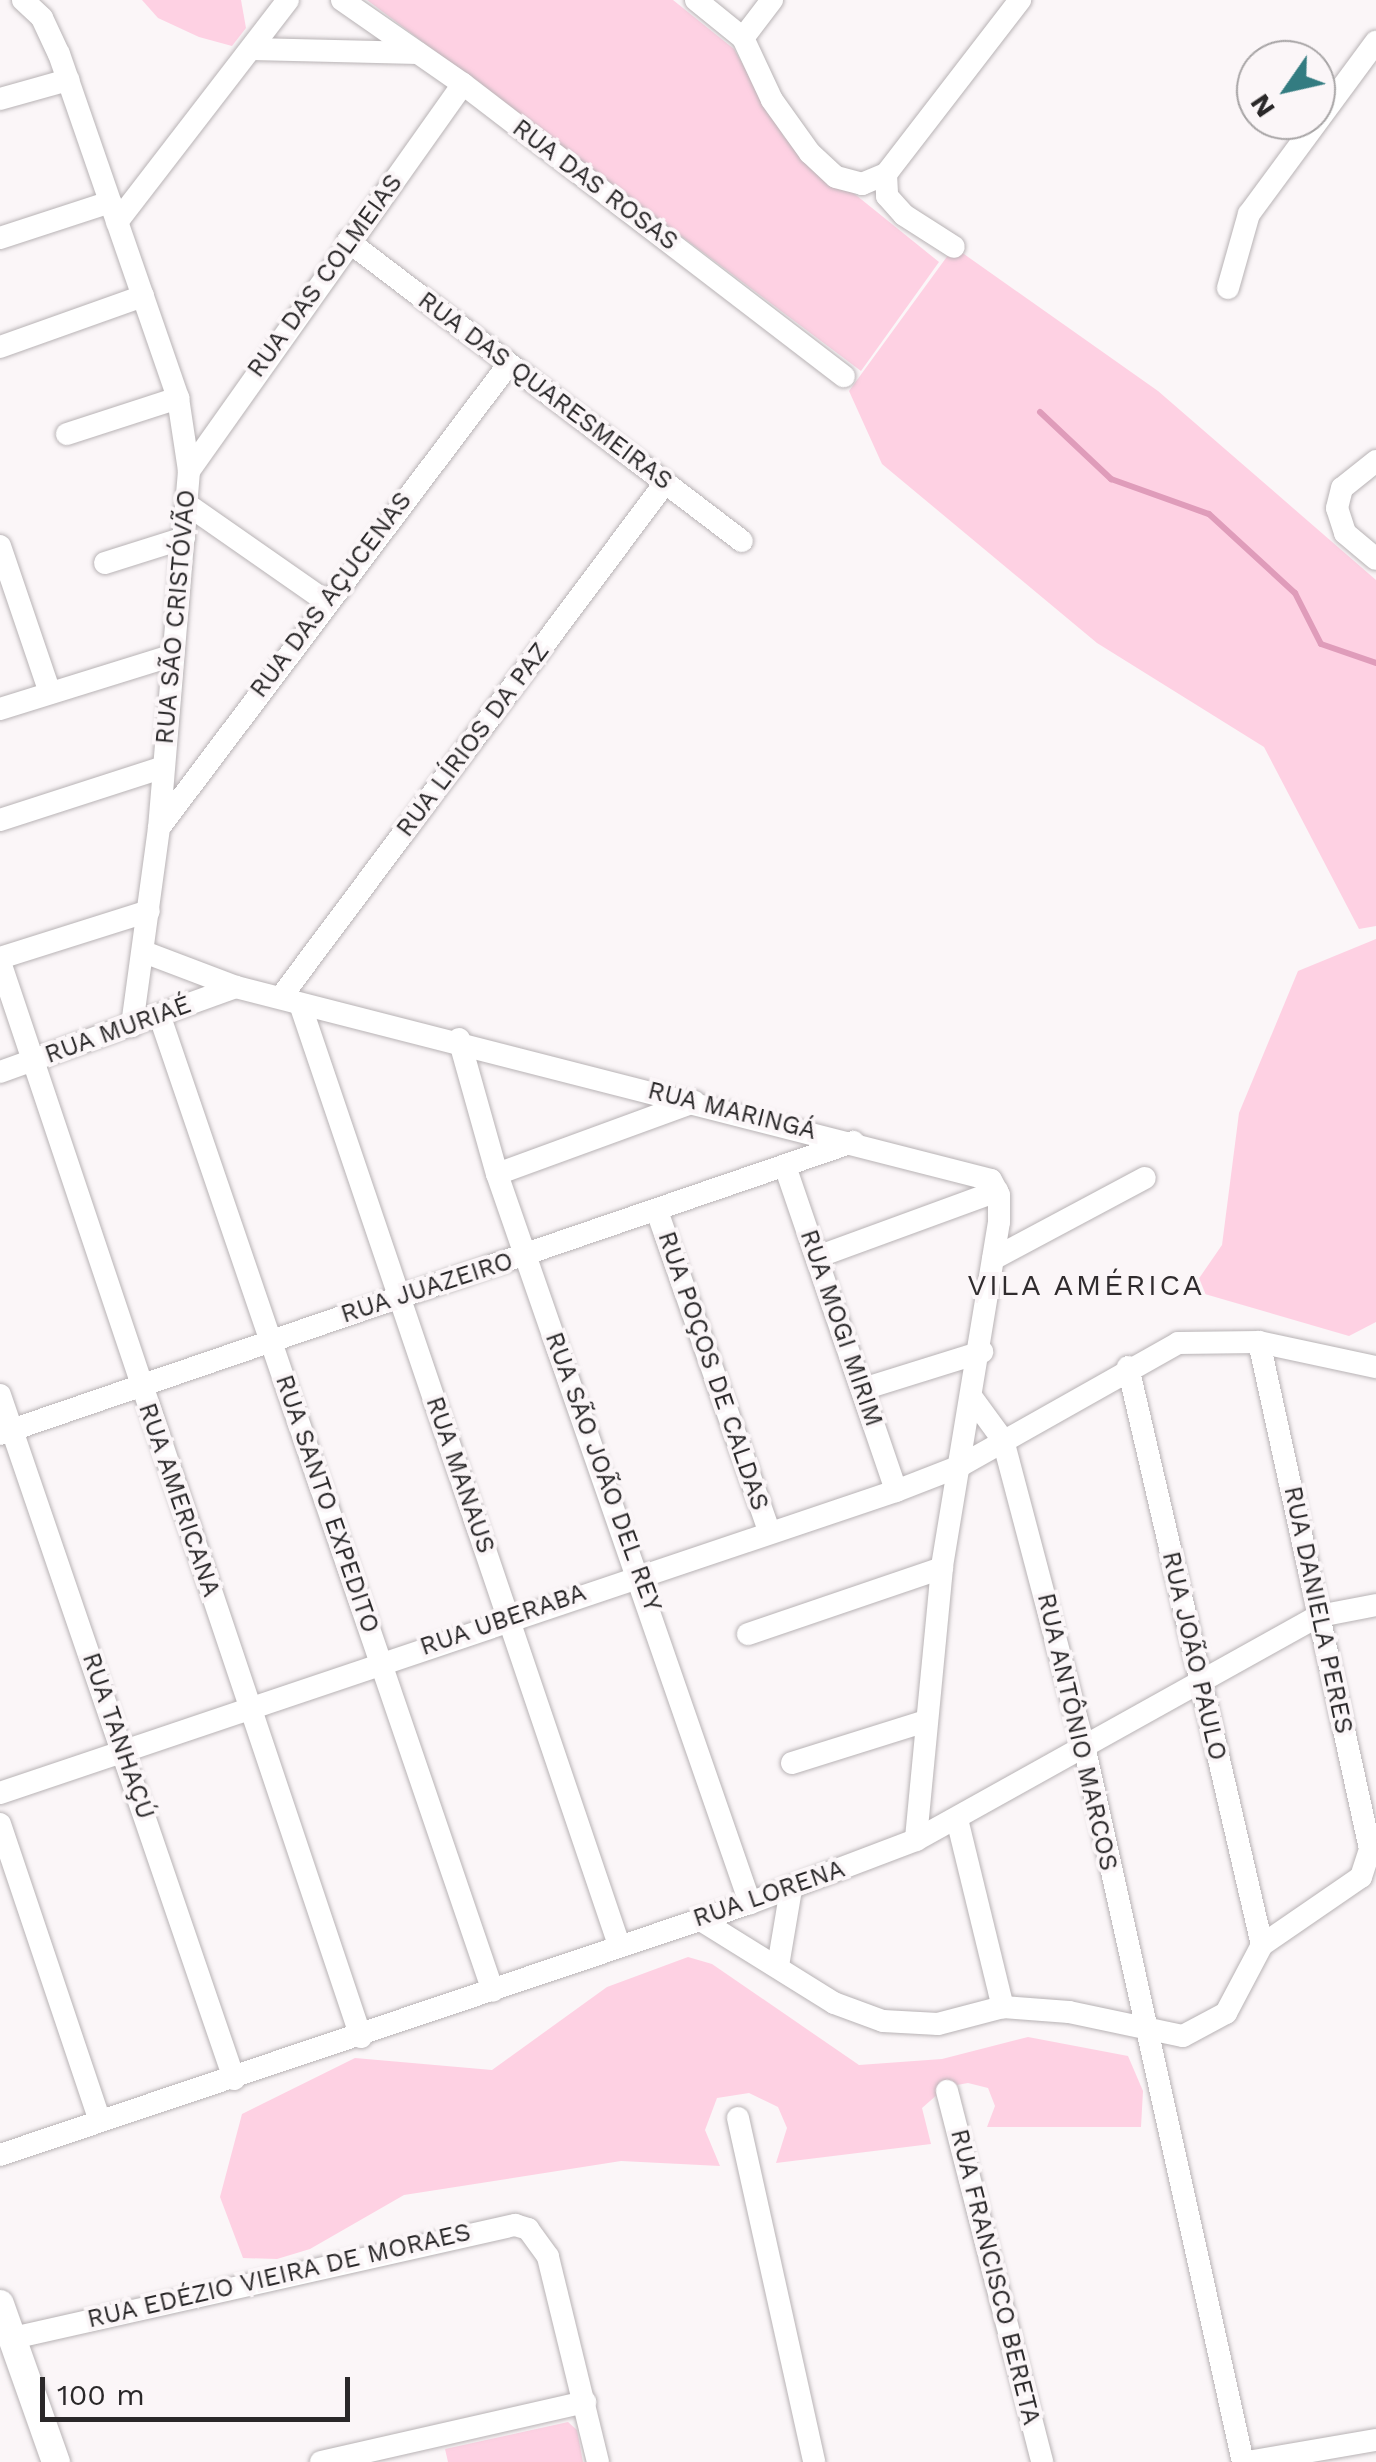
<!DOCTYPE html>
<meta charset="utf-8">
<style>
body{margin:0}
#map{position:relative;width:1376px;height:2462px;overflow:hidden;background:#fbf6f8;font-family:"Work Sans",sans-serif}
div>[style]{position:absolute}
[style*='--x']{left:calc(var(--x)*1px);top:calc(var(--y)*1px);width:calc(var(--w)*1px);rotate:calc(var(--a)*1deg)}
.green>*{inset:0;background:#fed1e3}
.stream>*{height:6px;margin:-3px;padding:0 3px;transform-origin:3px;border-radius:3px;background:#df9cba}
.roads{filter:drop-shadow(0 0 2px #b8b3b5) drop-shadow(0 0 2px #b8b3b5)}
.minor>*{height:22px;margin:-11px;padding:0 11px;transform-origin:11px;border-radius:11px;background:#fff}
.tertiary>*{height:28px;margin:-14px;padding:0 14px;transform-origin:14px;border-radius:14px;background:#fff}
span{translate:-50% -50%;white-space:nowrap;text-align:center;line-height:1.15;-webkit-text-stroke:8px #fbf6f8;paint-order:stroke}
.street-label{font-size:25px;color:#2a2829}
.quarter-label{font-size:30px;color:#302c2e;letter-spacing:2.5px}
.north{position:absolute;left:1236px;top:40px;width:100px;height:100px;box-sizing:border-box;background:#fbf6f8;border:2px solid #a7a4a5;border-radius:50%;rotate:236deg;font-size:28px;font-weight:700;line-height:40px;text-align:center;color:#2a2829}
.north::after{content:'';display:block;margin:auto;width:35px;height:45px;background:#337c81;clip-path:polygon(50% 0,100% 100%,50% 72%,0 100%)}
.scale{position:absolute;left:40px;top:2377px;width:310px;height:45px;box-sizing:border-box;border:5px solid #2a2829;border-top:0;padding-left:12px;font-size:30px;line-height:35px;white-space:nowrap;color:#2a2829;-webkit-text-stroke:8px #fbf6f8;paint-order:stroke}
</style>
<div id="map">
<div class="green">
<i style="clip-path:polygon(142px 0,241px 0,246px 28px,232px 46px,199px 37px,158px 18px)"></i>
<i style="clip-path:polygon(367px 0,673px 0,734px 49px,784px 137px,939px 262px,861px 371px)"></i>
<i style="clip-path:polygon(954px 247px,1158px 391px,1376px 580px,1376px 926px,1359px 929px,1264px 747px,1097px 643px,882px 464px,849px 391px)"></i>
<i style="clip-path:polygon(1376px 939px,1376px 1322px,1349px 1336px,1191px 1290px,1222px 1245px,1239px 1113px,1298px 971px)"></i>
<i style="clip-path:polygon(688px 1957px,712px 1964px,859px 2065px,942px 2059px,1028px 2037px,1128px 2056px,1143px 2091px,1141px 2127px,987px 2127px,995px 2106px,988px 2088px,968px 2083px,946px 2087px,922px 2108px,931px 2144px,776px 2163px,787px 2128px,778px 2107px,749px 2093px,717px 2098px,705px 2130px,720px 2166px,621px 2161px,404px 2195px,310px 2249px,277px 2259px,243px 2258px,220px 2197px,242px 2114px,355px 2058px,492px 2070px,607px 1987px)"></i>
<i style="clip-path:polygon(568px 2422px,577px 2430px,583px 2462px,448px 2462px,445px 2449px)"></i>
</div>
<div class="stream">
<i style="--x:1040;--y:412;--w:98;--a:43.3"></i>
<i style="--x:1111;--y:479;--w:104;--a:19.7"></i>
<i style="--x:1209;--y:514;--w:117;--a:42.6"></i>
<i style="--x:1295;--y:593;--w:57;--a:63"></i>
<i style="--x:1321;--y:644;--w:58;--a:19.1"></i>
</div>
<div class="roads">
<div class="minor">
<i style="--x:23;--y:0;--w:26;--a:43"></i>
<i style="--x:42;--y:18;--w:40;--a:65"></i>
<i style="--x:59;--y:54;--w:364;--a:70.9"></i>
<i style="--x:178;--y:398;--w:74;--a:81.4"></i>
<i style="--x:189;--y:471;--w:358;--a:94.8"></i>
<i style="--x:159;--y:828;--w:200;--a:97.8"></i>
<i style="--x:342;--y:0;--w:147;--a:34.8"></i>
<i style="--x:463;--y:84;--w:480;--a:37.5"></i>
<i style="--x:696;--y:0;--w:60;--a:39"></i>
<i style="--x:743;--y:38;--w:68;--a:64.9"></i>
<i style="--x:772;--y:100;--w:65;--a:54.4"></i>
<i style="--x:810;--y:153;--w:35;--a:43"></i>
<i style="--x:836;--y:177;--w:27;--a:15"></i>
<i style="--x:862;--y:184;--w:26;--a:-23"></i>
<i style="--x:886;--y:174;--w:220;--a:-52.4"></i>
<i style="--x:743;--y:38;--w:48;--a:-52.7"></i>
<i style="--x:252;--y:49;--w:166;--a:1.4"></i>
<i style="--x:0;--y:99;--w:71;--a:-15.6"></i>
<i style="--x:886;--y:174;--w:22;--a:87"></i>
<i style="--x:887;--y:196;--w:25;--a:48"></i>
<i style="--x:904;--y:215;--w:59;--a:32.6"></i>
<i style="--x:117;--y:222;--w:280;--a:-52.4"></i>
<i style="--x:0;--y:238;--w:116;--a:-18.1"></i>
<i style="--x:348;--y:241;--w:495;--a:37.3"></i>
<i style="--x:1228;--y:288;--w:77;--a:-74.2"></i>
<i style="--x:1249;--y:214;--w:214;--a:-53.6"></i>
<i style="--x:0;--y:347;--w:152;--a:-19.6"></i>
<i style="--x:67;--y:434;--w:117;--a:-18"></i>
<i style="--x:1376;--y:461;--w:43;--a:141.5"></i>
<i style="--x:1342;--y:488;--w:21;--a:104"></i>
<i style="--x:1337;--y:508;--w:26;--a:72"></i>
<i style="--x:1345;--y:533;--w:40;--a:40"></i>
<i style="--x:189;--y:471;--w:474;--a:-54.7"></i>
<i style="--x:188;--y:505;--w:166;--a:34.9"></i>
<i style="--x:0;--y:546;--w:155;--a:71.2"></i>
<i style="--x:105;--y:563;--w:83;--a:-17.6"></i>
<i style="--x:0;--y:709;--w:181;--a:-17.3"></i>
<i style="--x:0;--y:820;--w:169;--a:-17.9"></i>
<i style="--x:159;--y:828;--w:580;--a:-52.99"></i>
<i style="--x:144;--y:952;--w:98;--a:20.8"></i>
<i style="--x:0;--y:958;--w:156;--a:-17.5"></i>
<i style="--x:0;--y:962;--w:1134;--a:71.44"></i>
<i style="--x:281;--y:997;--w:642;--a:-53.24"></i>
<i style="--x:300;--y:1004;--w:994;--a:71.27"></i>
<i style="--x:160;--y:1017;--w:1029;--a:71.13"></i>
<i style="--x:459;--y:1039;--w:140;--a:74.3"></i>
<i style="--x:497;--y:1174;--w:772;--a:70.86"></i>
<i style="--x:0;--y:1072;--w:251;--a:-19.8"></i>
<i style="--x:236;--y:987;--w:779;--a:14.34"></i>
<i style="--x:991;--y:1180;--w:17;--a:62"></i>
<i style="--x:999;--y:1195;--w:27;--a:90"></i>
<i style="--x:999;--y:1222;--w:351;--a:99.4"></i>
<i style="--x:942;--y:1568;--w:273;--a:95.5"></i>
<i style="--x:785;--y:1166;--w:343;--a:71.1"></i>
<i style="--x:497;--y:1174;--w:210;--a:-20.1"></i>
<i style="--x:657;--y:1211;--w:339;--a:70.7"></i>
<i style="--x:817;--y:1257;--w:192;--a:-20.1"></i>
<i style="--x:993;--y:1259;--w:172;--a:-28.1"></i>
<i style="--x:1128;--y:1367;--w:593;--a:76.95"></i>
<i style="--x:863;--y:1389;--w:125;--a:-17.3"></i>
<i style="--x:0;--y:1395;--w:723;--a:71.11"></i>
<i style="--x:973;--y:1399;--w:51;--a:53.8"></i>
<i style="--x:1003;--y:1440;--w:321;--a:75.2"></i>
<i style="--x:1085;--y:1750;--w:729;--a:77.49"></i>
<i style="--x:0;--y:1434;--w:902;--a:-18.9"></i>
<i style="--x:748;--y:1634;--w:205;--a:-18.8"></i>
<i style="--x:792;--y:1763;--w:137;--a:-17.4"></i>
<i style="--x:0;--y:1793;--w:946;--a:-18.63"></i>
<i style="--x:896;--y:1491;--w:69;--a:-21.3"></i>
<i style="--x:960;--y:1466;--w:250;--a:-29.4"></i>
<i style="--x:1178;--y:1343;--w:81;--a:-0.7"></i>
<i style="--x:1259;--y:1342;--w:120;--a:12.1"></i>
<i style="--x:957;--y:1819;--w:194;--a:76.3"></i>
<i style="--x:0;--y:1824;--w:313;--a:71.4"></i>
<i style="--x:699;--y:1919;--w:159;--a:31.9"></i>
<i style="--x:834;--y:2003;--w:52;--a:20.2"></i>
<i style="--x:883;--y:2021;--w:55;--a:3.1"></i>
<i style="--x:938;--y:2024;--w:67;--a:-14.7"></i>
<i style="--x:1003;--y:2007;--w:66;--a:4.3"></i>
<i style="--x:1069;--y:2012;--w:116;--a:11.9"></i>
<i style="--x:1183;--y:2036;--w:49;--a:-28.1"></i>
<i style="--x:1226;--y:2013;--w:77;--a:-62.1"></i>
<i style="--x:1262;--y:1945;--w:120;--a:-34.5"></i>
<i style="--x:1361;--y:1877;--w:29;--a:-72"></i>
<i style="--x:1370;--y:1849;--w:519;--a:-102.35"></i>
<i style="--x:778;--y:1966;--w:78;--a:-80.4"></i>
<i style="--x:947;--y:2091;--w:383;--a:75.6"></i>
<i style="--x:738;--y:2118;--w:352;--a:77.5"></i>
<i style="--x:0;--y:2155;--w:791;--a:-18.57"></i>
<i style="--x:750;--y:1903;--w:178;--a:-20.8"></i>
<i style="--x:916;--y:1840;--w:461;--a:-29.1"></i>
<i style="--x:1319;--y:1616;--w:58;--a:-10.9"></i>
<i style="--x:13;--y:2338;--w:515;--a:-12.69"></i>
<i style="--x:515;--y:2225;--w:14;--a:17"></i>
<i style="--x:528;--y:2229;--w:34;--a:54"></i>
<i style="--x:548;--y:2257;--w:211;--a:76.3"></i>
<i style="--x:321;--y:2462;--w:271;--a:-12.8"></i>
<i style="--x:1248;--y:2462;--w:130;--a:-9.8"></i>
</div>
<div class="tertiary">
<i style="--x:0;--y:2304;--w:168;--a:70.5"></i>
</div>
</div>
<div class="street-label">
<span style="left:595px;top:185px;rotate:37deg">RUA DAS ROSAS</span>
<span style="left:325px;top:276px;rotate:-54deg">RUA DAS COLMEIAS</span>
<span style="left:545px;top:391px;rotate:37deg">RUA DAS QUARESMEIRAS</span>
<span style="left:331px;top:595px;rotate:-53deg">RUA DAS AÇUCENAS</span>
<span style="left:176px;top:617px;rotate:-85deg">RUA SÃO CRISTÓVÃO</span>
<span style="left:473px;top:740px;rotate:-53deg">RUA LÍRIOS DA PAZ</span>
<span style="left:118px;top:1030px;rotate:-20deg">RUA MURIAÉ</span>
<span style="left:732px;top:1111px;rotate:14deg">RUA MARINGÁ</span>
<span style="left:427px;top:1288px;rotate:-18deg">RUA JUAZEIRO</span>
<span style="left:841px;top:1328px;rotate:71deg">RUA MOGI MIRIM</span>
<span style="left:713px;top:1371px;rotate:71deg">RUA POÇOS DE CALDAS</span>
<span style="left:603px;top:1472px;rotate:70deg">RUA SÃO JOÃO DEL REY</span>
<span style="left:460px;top:1475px;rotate:71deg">RUA MANAUS</span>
<span style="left:179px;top:1500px;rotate:71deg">RUA AMERICANA</span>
<span style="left:327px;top:1504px;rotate:71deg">RUA SANTO EXPEDITO</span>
<span style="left:1318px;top:1610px;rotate:78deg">RUA DANIELA PERES</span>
<span style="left:503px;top:1620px;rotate:-19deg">RUA UBERABA</span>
<span style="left:1194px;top:1656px;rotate:77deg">RUA JOÃO PAULO</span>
<span style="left:1077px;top:1732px;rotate:77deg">RUA ANTÔNIO MARCOS</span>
<span style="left:118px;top:1736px;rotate:71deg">RUA TANHAÇÚ</span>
<span style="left:769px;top:1894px;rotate:-19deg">RUA LORENA</span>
<span style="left:279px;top:2276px;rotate:-13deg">RUA EDÉZIO VIEIRA DE MORAES</span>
<span style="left:995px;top:2277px;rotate:76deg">RUA FRANCISCO BERETA</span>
</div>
<div class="quarter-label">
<span style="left:1086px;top:1285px">VILA AMÉRICA</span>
</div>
<div class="north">N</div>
<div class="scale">100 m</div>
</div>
